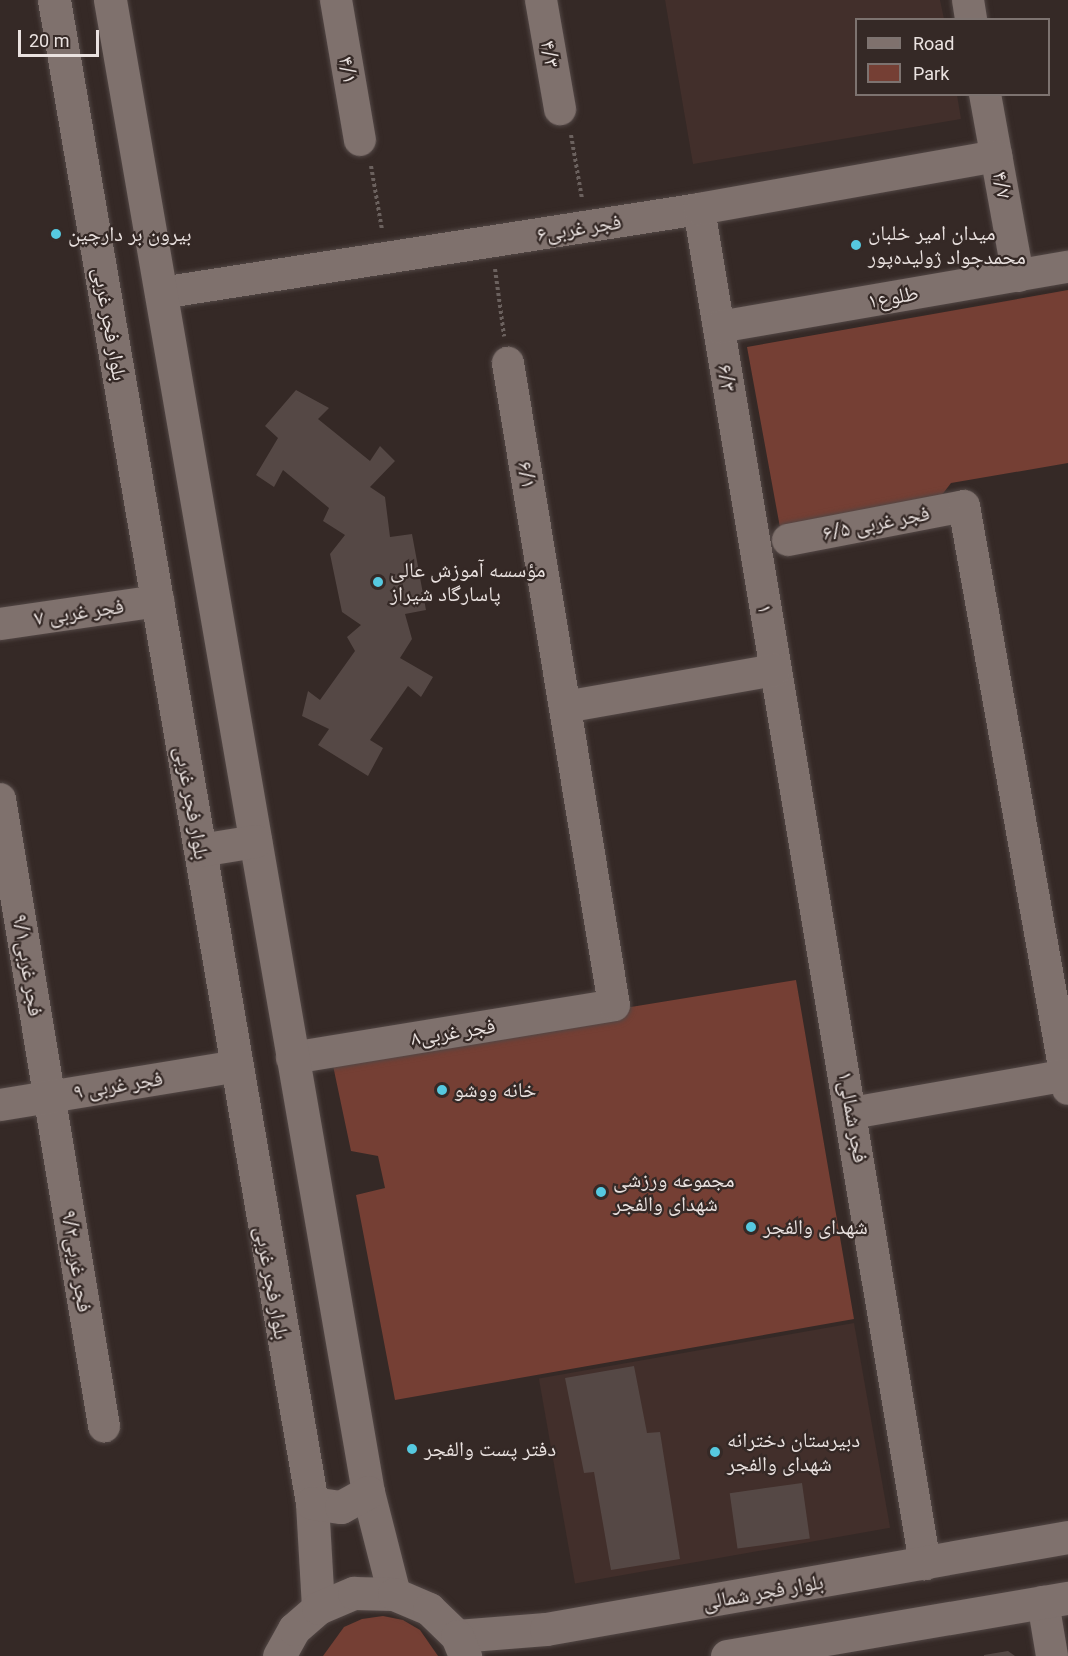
<!DOCTYPE html>
<meta charset="utf-8">
<style>
body{margin:0}
#map{position:relative;width:1068px;height:1656px;overflow:hidden;background:#352926;font-family:Roboto,"Noto Naskh Arabic",sans-serif}
div>[style]{position:absolute}
[style*='--x']{left:calc(var(--x)*1px);top:calc(var(--y)*1px);width:calc(var(--w)*1px);rotate:calc(var(--a)*1deg)}
.built>*{inset:0;background:#422f2b;transform-origin:0 0}
.green>*{inset:0;background:#753f34}
.building>*{inset:0;background:#554845;transform-origin:0 0}
.path>*{height:4px;margin-top:-2px;transform-origin:0;background:repeating-linear-gradient(90deg,#6b615e 0 3px,transparent 0 6px)}
.roads{filter:drop-shadow(0 0 2px #524745) drop-shadow(0 0 2px #524745)}
.minor>*{height:32px;margin:-16px;padding:0 16px;transform-origin:16px;border-radius:16px;background:#7f716d}
.secondary>*{height:33px;margin:-16.5px;padding:0 16.5px;transform-origin:16.5px;border-radius:16.5px;background:#7f716d}
.dots>*{width:16px;height:16px;translate:-50% -50%;box-sizing:border-box;border:3px solid #352926;border-radius:50%}
span{translate:-50% -50%;white-space:nowrap;text-align:center;line-height:1.15;-webkit-text-stroke:4.5px #352926;paint-order:stroke}
.street-label{font-size:21px;color:#eae2e0}
.poi-label{font-size:21px;color:#eae2e0}
.left{translate:0 -50%;text-align:left}
.legend{position:absolute;left:855px;top:18px;width:195px;height:78px;box-sizing:border-box;background:#352926;border:2px solid #7d7370;margin:0;padding:8px 10px;list-style:none;font-size:18px;color:#eae2e0}
.legend li{display:flex;align-items:center;gap:12px;height:30px}
.legend b{width:30px;border:2px solid #7d7370}
.scale{position:absolute;left:18px;top:30px;width:81px;height:27px;box-sizing:border-box;border:3px solid #eae2e0;border-top:0;padding-left:8px;font-size:18px;line-height:21px;white-space:nowrap;color:#eae2e0;-webkit-text-stroke:4px #352926;paint-order:stroke}
</style>
<div id="map">
<div class="built">
<i style="clip-path:polygon(665px 0,940px 0,944px 19px,856px 20px,856px 94px,957px 95px,961px 119px,693px 164px)"></i>
<i style="left:854px;top:1323px;width:208px;height:320px;rotate:80deg"></i>
</div>
<div class="green">
<i style="clip-path:polygon(1068px 290px,1068px 463px,951px 483px,935px 504px,781px 533px,747px 347px)"></i>
<i style="clip-path:polygon(796px 980px,854px 1319px,395px 1400px,356px 1195px,385px 1188px,378px 1156px,351px 1151px,331px 1056px)"></i>
<i style="clip-path:polygon(383px 1616px,403px 1620px,420px 1630px,438px 1656px,323px 1656px,344px 1627px,362px 1619px)"></i>
</div>
<div class="building">
<i style="clip-path:polygon(296px 390px,329px 408px,318px 419px,370px 461px,380px 446px,395px 461px,370px 487px,385px 497px,390px 537px,412px 534px,426px 610px,405px 614px,412px 639px,400px 658px,433px 677px,421px 697px,408px 686px,370px 740px,383px 748px,368px 776px,318px 745px,329px 729px,302px 716px,308px 691px,320px 700px,355px 651px,347px 637px,361px 625px,342px 612px,330px 554px,345px 535px,323px 521px,329px 508px,283px 470px,274px 487px,256px 475px,278px 438px,265px 426px)"></i>
<i style="clip-path:polygon(634px 1366px,647px 1433px,660px 1432px,680px 1559px,611px 1570px,594px 1472px,584px 1473px,565px 1378px)"></i>
<i style="left:802px;top:1483px;width:56px;height:73px;rotate:82deg"></i>
<i style="clip-path:polygon(1008px 1651px,1015px 1656px,984px 1656px,984px 1655px)"></i>
</div>
<div class="path">
<i style="--x:571;--y:135;--w:65;--a:80.2"></i>
<i style="--x:371;--y:166;--w:65;--a:80.2"></i>
<i style="--x:495;--y:269;--w:68;--a:82.3"></i>
</div>
<div class="roads">
<div class="minor">
<i style="--x:336;--y:0;--w:142;--a:80.3"></i>
<i style="--x:541;--y:0;--w:111;--a:80.1"></i>
<i style="--x:968;--y:0;--w:20;--a:81"></i>
<i style="--x:985;--y:94;--w:185;--a:79.7"></i>
<i style="--x:699;--y:209;--w:1374;--a:80.53"></i>
<i style="--x:161;--y:293;--w:545;--a:-8.87"></i>
<i style="--x:699;--y:209;--w:302;--a:-10.1"></i>
<i style="--x:719;--y:327;--w:354;--a:-9.8"></i>
<i style="--x:788;--y:540;--w:179;--a:-10.9"></i>
<i style="--x:964;--y:506;--w:592;--a:79.89"></i>
<i style="--x:0;--y:624;--w:160;--a:-8.3"></i>
<i style="--x:565;--y:707;--w:213;--a:-10"></i>
<i style="--x:0;--y:799;--w:636;--a:80.58"></i>
<i style="--x:292;--y:1058;--w:326;--a:-9.3"></i>
<i style="--x:614;--y:1005;--w:651;--a:-99.38"></i>
<i style="--x:0;--y:1105;--w:240;--a:-9.3"></i>
<i style="--x:852;--y:1113;--w:219;--a:-10"></i>
<i style="--x:1043;--y:1602;--w:55;--a:80.5"></i>
</div>
<div class="secondary">
<i style="--x:54;--y:0;--w:1525;--a:80.26"></i>
<i style="--x:312;--y:1503;--w:105;--a:86.7"></i>
<i style="--x:110;--y:0;--w:1514;--a:80.19"></i>
<i style="--x:368;--y:1492;--w:105;--a:75.7"></i>
<i style="--x:200;--y:850;--w:56;--a:-9.3"></i>
<i style="--x:312;--y:1503;--w:29;--a:8"></i>
<i style="--x:341;--y:1507;--w:31;--a:-29"></i>
<i style="--x:457;--y:1636;--w:89;--a:-4.5"></i>
<i style="--x:546;--y:1629;--w:530;--a:-10"></i>
<i style="--x:279;--y:1656;--w:31;--a:-61"></i>
<i style="--x:294;--y:1629;--w:32;--a:-41"></i>
<i style="--x:318;--y:1608;--w:39;--a:-23"></i>
<i style="--x:354;--y:1593;--w:40;--a:1.4"></i>
<i style="--x:394;--y:1594;--w:38;--a:23"></i>
<i style="--x:429;--y:1609;--w:39;--a:44"></i>
<i style="--x:457;--y:1636;--w:22;--a:68"></i>
<i style="--x:727;--y:1656;--w:346;--a:-9.7"></i>
</div>
</div>
<div class="dots">
<i style="left:56px;top:234px;background:#56c9e0"></i>
<i style="left:856px;top:245px;background:#56c9e0"></i>
<i style="left:378px;top:582px;background:#56c9e0"></i>
<i style="left:442px;top:1090px;background:#56c9e0"></i>
<i style="left:601px;top:1192px;background:#56c9e0"></i>
<i style="left:751px;top:1227px;background:#56c9e0"></i>
<i style="left:412px;top:1449px;background:#56c9e0"></i>
<i style="left:715px;top:1452px;background:#56c9e0"></i>
</div>
<div class="street-label">
<span style="left:550px;top:54px;rotate:80deg">۴/۳</span>
<span style="left:348px;top:70px;rotate:80deg">۴/۱</span>
<span style="left:1002px;top:185px;rotate:80deg">۴/۷</span>
<span style="left:579px;top:228px;rotate:-9deg">فجر غربی۶</span>
<span style="left:893px;top:297px;rotate:-10deg">طلوع۱</span>
<span style="left:110px;top:324px;rotate:80deg">بلوار فجر غربی</span>
<span style="left:727px;top:378px;rotate:81deg">۶/۳</span>
<span style="left:527px;top:475px;rotate:81deg">۶/۱</span>
<span style="left:876px;top:523px;rotate:-11deg">۶/۵ فجر غربی</span>
<span style="left:765px;top:609px;rotate:81deg">۱</span>
<span style="left:79px;top:612px;rotate:-8deg">۷ فجر غربی</span>
<span style="left:192px;top:803px;rotate:80deg">بلوار فجر غربی</span>
<span style="left:28px;top:965px;rotate:81deg">فجر غربی۹/۱</span>
<span style="left:453px;top:1032px;rotate:-9deg">فجر غربی۸</span>
<span style="left:118px;top:1085px;rotate:-9deg">۹ فجر غربی</span>
<span style="left:853px;top:1117px;rotate:80deg">فجر شمالی۱</span>
<span style="left:77px;top:1261px;rotate:81deg">فجر غربی۹/۲</span>
<span style="left:272px;top:1283px;rotate:80deg">بلوار فجر غربی</span>
<span style="left:763px;top:1592px;rotate:-10deg">بلوار فجر شمالی</span>
</div>
<div class="poi-label">
<span class="left" style="left:868px;top:245px">میدان امیر خلبان<br>محمد‌جواد ژولیده‌پور</span>
<span class="left" style="left:68px;top:234px">بیرون بر دارچین</span>
<span class="left" style="left:390px;top:582px">مؤسسه آموزش عالی<br>پاسارگاد شیراز</span>
<span class="left" style="left:454px;top:1090px">خانه ووشو</span>
<span class="left" style="left:613px;top:1192px">مجموعه ورزشی<br>شهدای والفجر</span>
<span class="left" style="left:763px;top:1227px">شهدای والفجر</span>
<span class="left" style="left:727px;top:1452px">دبیرستان دخترانه<br>شهدای والفجر</span>
<span class="left" style="left:424px;top:1449px">دفتر پست والفجر</span>
</div>
<ul class="legend">
<li><b style="height:8px;background:#7f716d"></b>Road</li>
<li><b style="height:16px;background:#753f34"></b>Park</li>
</ul>
<div class="scale">20 m</div>
</div>
